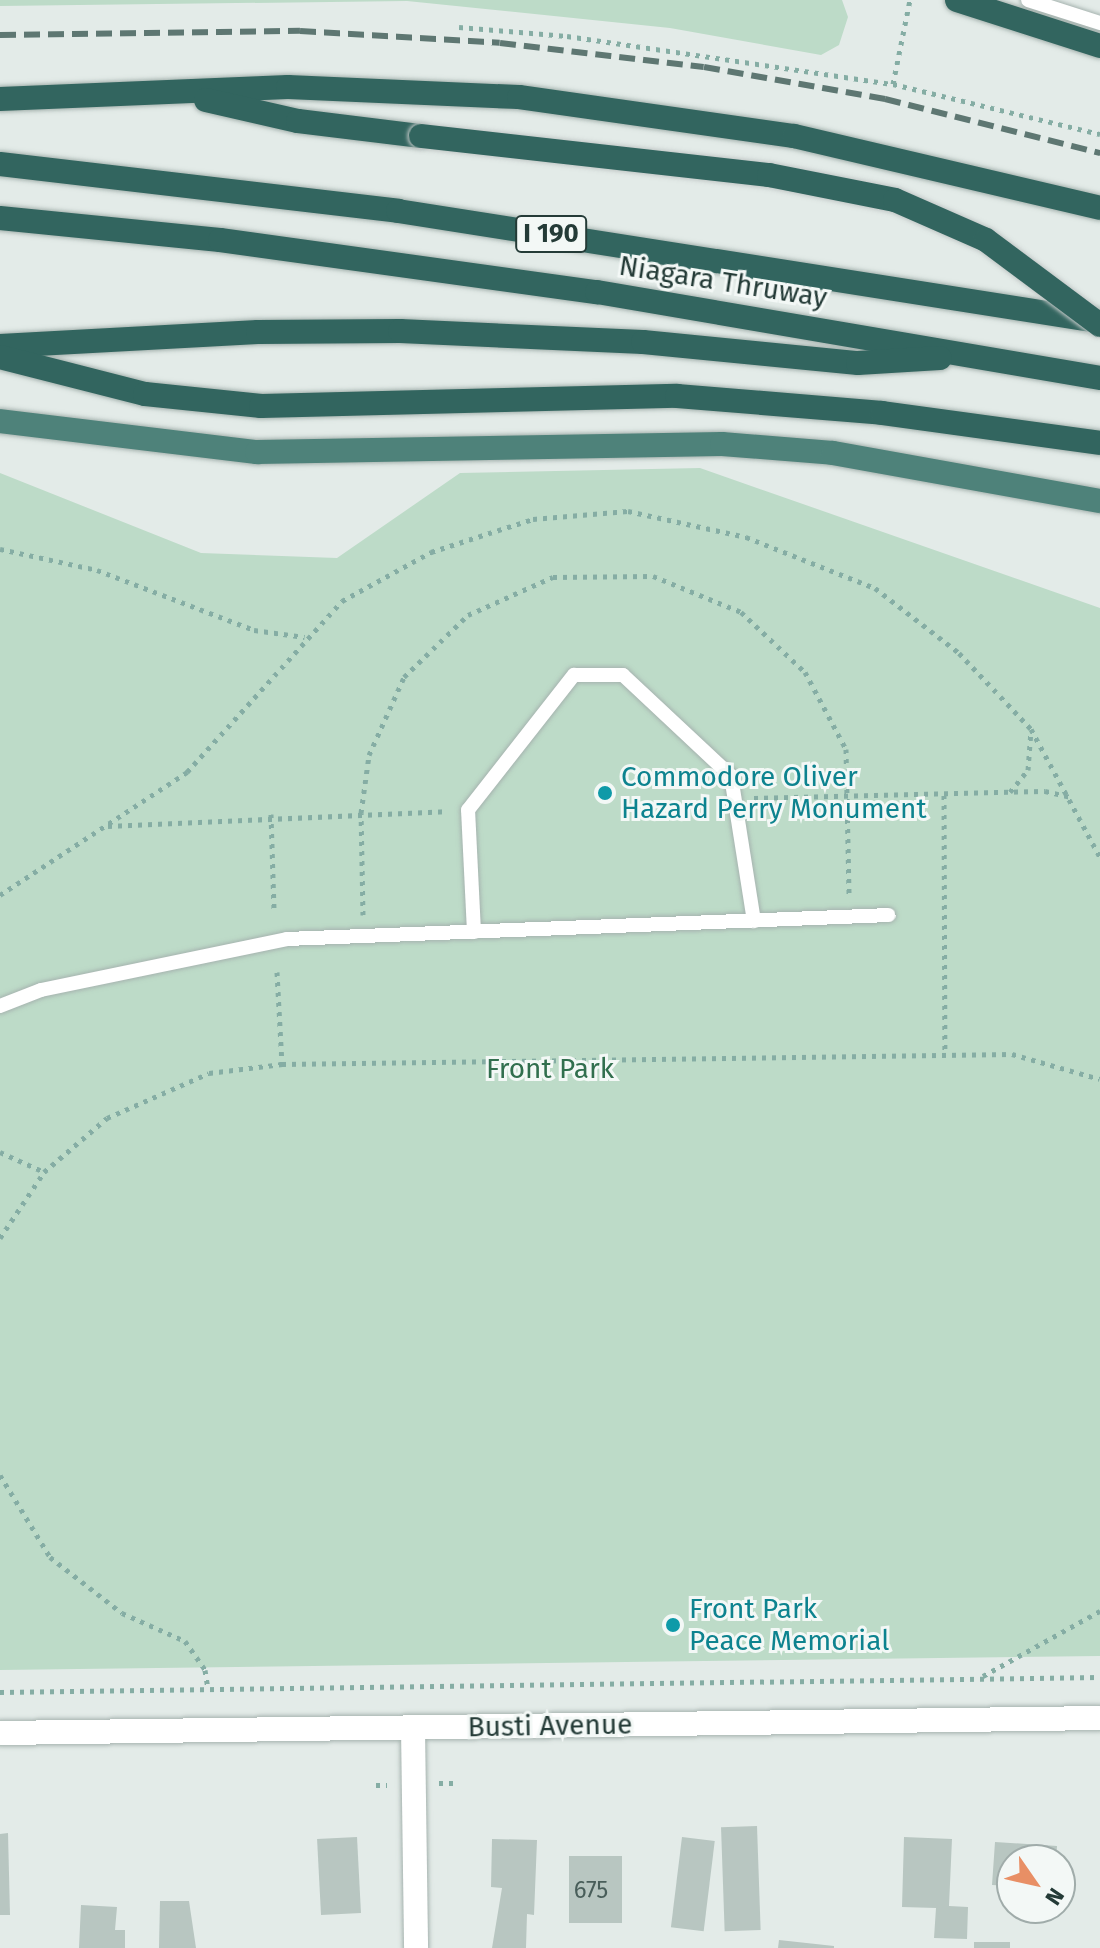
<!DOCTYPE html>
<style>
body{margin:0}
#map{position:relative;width:1100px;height:1948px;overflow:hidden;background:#e3ebe8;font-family:"Fira Sans",sans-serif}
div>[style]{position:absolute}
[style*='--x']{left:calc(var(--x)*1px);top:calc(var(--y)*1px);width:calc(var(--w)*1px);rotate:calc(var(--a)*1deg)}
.green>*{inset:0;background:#bddbc8}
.building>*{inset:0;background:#b8c6c1;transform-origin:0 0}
.path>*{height:5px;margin-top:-2.5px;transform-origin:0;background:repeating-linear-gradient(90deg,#85ada4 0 4px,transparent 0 10px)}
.roads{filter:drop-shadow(0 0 2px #a6b3af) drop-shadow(0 0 2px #a6b3af)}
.service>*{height:14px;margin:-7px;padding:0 7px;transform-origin:7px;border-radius:7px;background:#fff}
.minor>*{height:24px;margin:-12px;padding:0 12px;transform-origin:12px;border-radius:12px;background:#fff}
.trunk>*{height:24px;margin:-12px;padding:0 12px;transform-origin:12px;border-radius:12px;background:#4e827a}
.motorway>*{height:24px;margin:-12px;padding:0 12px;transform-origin:12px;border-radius:12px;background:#32655f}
.rail>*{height:6px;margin-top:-3px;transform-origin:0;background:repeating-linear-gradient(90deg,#5e7772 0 16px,transparent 0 24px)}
.bridges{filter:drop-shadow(0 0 2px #c2c8c7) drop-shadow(0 0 2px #c2c8c7)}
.motorway-bridge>*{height:24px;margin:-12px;padding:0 12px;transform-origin:12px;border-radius:12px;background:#32655f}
.dots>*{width:22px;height:22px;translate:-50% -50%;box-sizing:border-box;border:4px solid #f3f8f6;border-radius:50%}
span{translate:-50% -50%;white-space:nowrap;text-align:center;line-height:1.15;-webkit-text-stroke:6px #f3f8f6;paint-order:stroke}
.number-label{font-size:24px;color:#495e5a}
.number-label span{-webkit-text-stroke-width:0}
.shield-label span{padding:2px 6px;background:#f3f8f6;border:2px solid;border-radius:6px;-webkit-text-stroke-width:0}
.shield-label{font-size:26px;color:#243b37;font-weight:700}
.street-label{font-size:28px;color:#243b37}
.culture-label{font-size:28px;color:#0d838f}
.left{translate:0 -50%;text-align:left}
.park-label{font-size:28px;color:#316f4e}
.north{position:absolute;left:996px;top:1844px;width:80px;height:80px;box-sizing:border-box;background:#f3f8f6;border:2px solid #a0acaa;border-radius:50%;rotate:124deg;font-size:22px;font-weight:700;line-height:32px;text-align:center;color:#243b37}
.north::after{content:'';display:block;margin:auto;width:28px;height:36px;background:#e88f65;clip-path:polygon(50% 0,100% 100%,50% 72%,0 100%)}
</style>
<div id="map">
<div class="green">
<i style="clip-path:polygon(0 0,842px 0,848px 17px,839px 45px,821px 55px,670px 28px,407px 1px,0 6px)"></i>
<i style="clip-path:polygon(700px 468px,1100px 608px,1100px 1656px,0 1670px,0 473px,201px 553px,337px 558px,460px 473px)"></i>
</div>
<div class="building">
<i style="left:757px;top:1826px;width:104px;height:36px;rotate:88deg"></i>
<i style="clip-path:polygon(8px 1833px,10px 1915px,0 1915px,0 1834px)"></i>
<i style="left:357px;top:1837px;width:76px;height:40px;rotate:87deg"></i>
<i style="left:682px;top:1837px;width:33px;height:91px;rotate:7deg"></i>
<i style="clip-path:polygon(904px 1837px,952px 1839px,949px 1906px,968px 1907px,967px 1939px,934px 1938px,936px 1908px,902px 1907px)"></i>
<i style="clip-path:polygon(492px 1839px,537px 1840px,534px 1915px,527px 1914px,526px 1948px,492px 1948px,502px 1888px,491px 1887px)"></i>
<i style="clip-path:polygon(995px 1842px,1057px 1846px,1056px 1860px,1012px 1860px,1012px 1886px,992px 1885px)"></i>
<i style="left:569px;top:1856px;width:53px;height:67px"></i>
<i style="clip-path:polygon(160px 1901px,189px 1901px,196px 1948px,159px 1948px)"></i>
<i style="clip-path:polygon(81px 1905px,117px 1907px,115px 1930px,125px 1930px,125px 1948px,79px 1948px)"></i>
<i style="clip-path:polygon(779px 1940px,834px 1946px,834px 1948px,778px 1948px)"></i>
<i style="left:974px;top:1942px;width:36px;height:6px"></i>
</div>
<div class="path">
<i style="--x:459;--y:27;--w:108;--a:4.8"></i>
<i style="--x:567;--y:36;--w:330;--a:8.4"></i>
<i style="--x:893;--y:84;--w:213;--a:13.6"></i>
<i style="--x:893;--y:84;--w:86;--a:-78.6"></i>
<i style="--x:0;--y:549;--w:99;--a:12.2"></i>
<i style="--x:97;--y:570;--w:168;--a:20.9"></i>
<i style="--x:254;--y:630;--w:51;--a:7.8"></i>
<i style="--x:1010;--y:792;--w:28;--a:-51"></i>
<i style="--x:1028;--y:770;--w:40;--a:-85.7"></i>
<i style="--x:944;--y:795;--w:259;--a:89.8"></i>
<i style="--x:754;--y:798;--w:291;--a:-1.4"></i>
<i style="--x:1045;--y:791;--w:27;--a:13"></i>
<i style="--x:271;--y:814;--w:95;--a:88.2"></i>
<i style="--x:108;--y:826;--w:338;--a:-2.5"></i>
<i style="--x:0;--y:895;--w:224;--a:-33.3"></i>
<i style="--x:187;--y:772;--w:231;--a:-47.8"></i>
<i style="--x:342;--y:601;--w:102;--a:-28.8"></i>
<i style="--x:431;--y:552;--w:107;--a:-17.9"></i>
<i style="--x:533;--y:519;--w:95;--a:-4.8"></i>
<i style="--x:628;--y:511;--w:121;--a:12.4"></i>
<i style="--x:746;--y:537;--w:139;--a:21.6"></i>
<i style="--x:875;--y:588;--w:106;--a:37.7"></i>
<i style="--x:959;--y:653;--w:105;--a:46.5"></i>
<i style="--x:1031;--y:729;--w:145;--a:61.7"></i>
<i style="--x:363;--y:915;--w:102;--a:-91.1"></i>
<i style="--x:361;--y:813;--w:59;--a:-82.1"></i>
<i style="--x:369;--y:755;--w:85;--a:-65.8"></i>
<i style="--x:404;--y:677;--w:89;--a:-44.1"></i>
<i style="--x:468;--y:615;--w:93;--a:-24.1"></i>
<i style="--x:553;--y:577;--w:100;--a:-0.6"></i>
<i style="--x:653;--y:576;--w:95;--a:22.2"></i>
<i style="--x:741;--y:612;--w:88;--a:43.2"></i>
<i style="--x:805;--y:672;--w:87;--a:62"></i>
<i style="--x:846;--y:749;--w:148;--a:88.8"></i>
<i style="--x:277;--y:972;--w:92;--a:86.9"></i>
<i style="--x:0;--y:1152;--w:48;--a:24.4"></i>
<i style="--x:0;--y:1238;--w:79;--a:-56.3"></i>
<i style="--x:44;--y:1172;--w:83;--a:-40.6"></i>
<i style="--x:107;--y:1118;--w:111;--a:-23.8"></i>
<i style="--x:209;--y:1073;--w:74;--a:-7"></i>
<i style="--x:282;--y:1064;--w:730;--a:-0.78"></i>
<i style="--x:1012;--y:1054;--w:91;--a:15.9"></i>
<i style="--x:0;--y:1475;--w:96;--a:58.6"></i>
<i style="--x:50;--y:1557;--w:91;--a:37.9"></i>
<i style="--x:122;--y:1613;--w:69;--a:24"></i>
<i style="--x:185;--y:1641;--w:35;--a:55"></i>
<i style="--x:205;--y:1670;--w:19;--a:81"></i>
<i style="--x:983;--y:1676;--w:134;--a:-29.1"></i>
<i style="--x:0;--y:1692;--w:1100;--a:-0.78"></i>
<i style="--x:439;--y:1783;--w:15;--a:0"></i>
<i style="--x:376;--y:1785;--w:11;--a:0"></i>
</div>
<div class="roads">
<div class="service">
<i style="--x:1028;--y:0;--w:76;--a:17.7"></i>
<i style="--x:474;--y:932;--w:122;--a:-92.8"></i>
<i style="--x:468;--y:810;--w:172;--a:-51.9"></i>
<i style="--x:574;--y:675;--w:49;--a:0"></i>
<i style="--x:623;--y:675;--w:148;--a:43.1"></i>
<i style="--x:731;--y:776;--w:147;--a:81"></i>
<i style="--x:0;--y:1006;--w:44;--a:-21.3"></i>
<i style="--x:41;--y:990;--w:251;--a:-11.7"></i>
<i style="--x:287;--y:939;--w:602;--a:-2.28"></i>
</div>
<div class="minor">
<i style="--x:413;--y:1728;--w:220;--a:89.2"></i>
<i style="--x:0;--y:1733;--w:1100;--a:-0.78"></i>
</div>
<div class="trunk">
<i style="--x:0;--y:421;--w:259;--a:6.9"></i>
<i style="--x:257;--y:452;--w:465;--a:-1"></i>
<i style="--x:722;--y:444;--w:111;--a:4.6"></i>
<i style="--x:833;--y:453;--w:271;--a:10.2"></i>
</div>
<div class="motorway">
<i style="--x:957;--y:0;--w:150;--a:17.8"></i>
<i style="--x:0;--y:99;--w:288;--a:-2.4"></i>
<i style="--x:288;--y:87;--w:231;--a:2.5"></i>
<i style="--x:519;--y:97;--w:278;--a:8.1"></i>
<i style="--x:794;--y:136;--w:314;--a:13.2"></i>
<i style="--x:206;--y:100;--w:94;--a:12.9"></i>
<i style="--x:298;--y:121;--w:124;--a:7"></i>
<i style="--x:0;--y:164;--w:401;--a:6.7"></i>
<i style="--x:398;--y:211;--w:709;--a:8.93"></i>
<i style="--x:0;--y:218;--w:221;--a:5.7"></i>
<i style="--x:220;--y:240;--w:381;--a:7.9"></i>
<i style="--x:597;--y:292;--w:510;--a:9.7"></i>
<i style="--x:0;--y:346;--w:258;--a:-3.1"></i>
<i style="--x:258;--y:332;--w:142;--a:-0.4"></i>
<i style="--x:400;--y:331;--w:243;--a:2.6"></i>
<i style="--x:643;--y:342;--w:216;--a:5.6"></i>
<i style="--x:858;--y:363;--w:82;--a:-3.5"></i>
<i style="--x:0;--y:357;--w:150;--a:14.3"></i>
<i style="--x:145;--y:394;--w:117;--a:5.9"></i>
<i style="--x:261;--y:406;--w:416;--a:-1.4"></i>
<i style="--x:677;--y:396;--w:206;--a:4.7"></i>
<i style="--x:882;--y:413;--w:220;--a:7.8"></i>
</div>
</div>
<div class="rail">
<i style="--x:0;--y:35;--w:300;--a:-0.8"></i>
<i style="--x:300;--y:31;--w:200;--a:3.4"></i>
<i style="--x:500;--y:43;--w:205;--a:6.7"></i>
<i style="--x:704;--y:67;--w:184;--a:10"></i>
<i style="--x:885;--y:99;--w:222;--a:14.1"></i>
</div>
<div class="bridges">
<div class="motorway-bridge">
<i style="--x:421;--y:136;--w:350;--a:6.4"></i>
<i style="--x:769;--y:175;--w:128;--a:11.2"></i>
<i style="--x:895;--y:200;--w:99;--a:23.7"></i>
<i style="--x:986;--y:240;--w:142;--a:36.7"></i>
</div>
</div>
<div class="dots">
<i style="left:605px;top:793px;background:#0f9aa8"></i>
<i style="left:673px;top:1625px;background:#0f9aa8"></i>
</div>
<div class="number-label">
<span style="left:591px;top:1891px">675</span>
</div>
<div class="shield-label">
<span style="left:551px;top:234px">I 190</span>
</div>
<div class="street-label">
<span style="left:723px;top:282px;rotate:9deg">Niagara Thruway</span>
<span style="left:550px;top:1726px;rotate:-1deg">Busti Avenue</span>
</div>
<div class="culture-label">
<span class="left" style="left:621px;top:793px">Commodore Oliver<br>Hazard Perry Monument</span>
<span class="left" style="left:689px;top:1625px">Front Park<br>Peace Memorial</span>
</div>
<div class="park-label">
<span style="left:550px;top:1069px">Front Park</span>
</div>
<div class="north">N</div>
</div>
